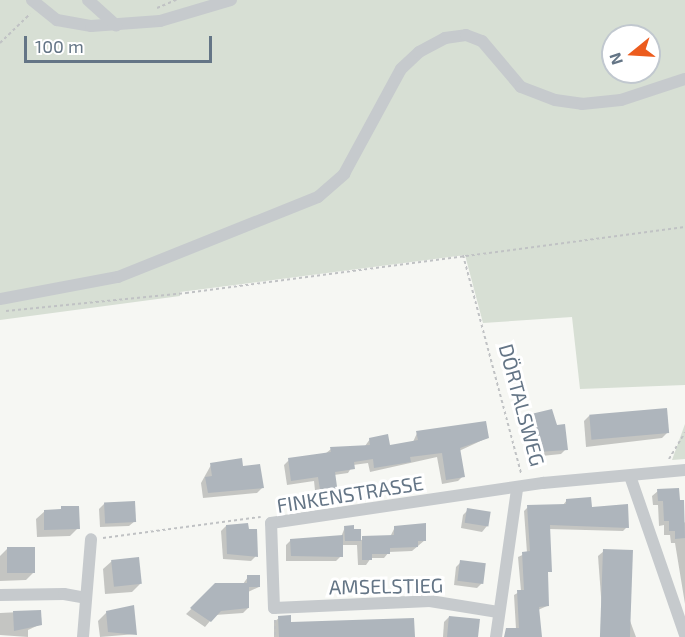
<!DOCTYPE html>
<meta charset="utf-8">
<style>
body{margin:0}
#map{position:relative;width:685px;height:637px;overflow:hidden;background:#f6f7f3;font-family:"Exo 2",sans-serif}
div>[style]{position:absolute}
[style*='--x']{left:calc(var(--x)*1px);top:calc(var(--y)*1px);width:calc(var(--w)*1px);rotate:calc(var(--a)*1deg)}
.green>*{inset:0;background:#d7dfd4}
.shadow>*{inset:0;background:#0003}
.building>*{inset:0;background:#aeb5bc;transform-origin:0 0}
.path>*{height:2px;margin-top:-1px;transform-origin:0;background:repeating-linear-gradient(90deg,#c0c2c4 0 3px,transparent 0 6px)}
.street>*{height:12px;margin:-6px;padding:0 6px;transform-origin:6px;border-radius:6px;background:#c6cacd}
span{translate:-50% -50%;white-space:nowrap;text-align:center;line-height:1.15;-webkit-text-stroke:6px #fff;paint-order:stroke}
.street-label{font-size:20px;color:#647586}
.north{position:absolute;left:601px;top:24px;width:60px;height:60px;box-sizing:border-box;background:#fff;border:2px solid #c1c8cf;border-radius:50%;rotate:252deg;font-size:16px;font-weight:700;line-height:24px;text-align:center;color:#647586}
.north::after{content:'';display:block;margin:auto;width:21px;height:27px;background:#ec5c1e;clip-path:polygon(50% 0,100% 100%,50% 72%,0 100%)}
.scale{position:absolute;left:24px;top:36px;width:188px;height:27px;box-sizing:border-box;border:3px solid #647586;border-top:0;padding-left:8px;font-size:18px;line-height:21px;white-space:nowrap;color:#647586;-webkit-text-stroke:4px #fff;paint-order:stroke}
</style>
<div id="map">
<div class="green">
<i style="clip-path:polygon(evenodd,0 0,685px 0,685px 385px,580px 389px,572px 317px,483px 323px,465px 255px,180px 292px,180px 296px,0 320px,0 0,613px 36px,649px 36px,649px 72px,613px 72px,613px 36px)"></i>
<i style="clip-path:polygon(685px 424px,685px 459px,672px 460px)"></i>
</div>
<div class="shadow">
<i style="clip-path:polygon(551px 411px,566px 449px,561px 454px,532px 457px,522px 422px,527px 416px)"></i>
<i style="clip-path:polygon(589px 416px,667px 433px,662px 438px,586px 447px,584px 421px)"></i>
<i style="clip-path:polygon(417px 433px,487px 438px,459px 451px,463px 476px,458px 481px,442px 484px,437px 457px,370px 472px,368px 463px,353px 465px,348px 473px,334px 475px,337px 493px,332px 498px,316px 500px,314px 481px,287px 485px,284px 465px,289px 460px,325px 454px,331px 449px,365px 446px,370px 439px,388px 446px,413px 442px)"></i>
<i style="clip-path:polygon(211px 465px,242px 468px,262px 488px,257px 493px,203px 498px,201px 483px)"></i>
<i style="clip-path:polygon(658px 491px,685px 523px,685px 604px,675px 543px,671px 543px,670px 535px,664px 535px,664px 525px,659px 526px,658px 505px,653px 505px,652px 496px)"></i>
<i style="clip-path:polygon(567px 500px,627px 527px,623px 531px,548px 529px,547px 606px,538px 610px,540px 637px,510px 637px,516px 629px,514px 595px,521px 591px,518px 557px,527px 553px,524px 511px,528px 507px,563px 505px)"></i>
<i style="clip-path:polygon(105px 503px,135px 521px,129px 526px,100px 527px,99px 509px)"></i>
<i style="clip-path:polygon(468px 510px,487px 526px,482px 532px,461px 528px,463px 515px)"></i>
<i style="clip-path:polygon(45px 511px,78px 528px,70px 536px,37px 537px,36px 519px)"></i>
<i style="clip-path:polygon(226px 526px,247px 531px,256px 556px,251px 561px,223px 559px,221px 531px)"></i>
<i style="clip-path:polygon(345px 527px,360px 540px,390px 537px,395px 527px,425px 540px,412px 551px,389px 552px,384px 558px,371px 558px,366px 565px,358px 565px,357px 545px,341px 545px,341px 556px,336px 561px,286px 561px,286px 545px,291px 540px,341px 537px)"></i>
<i style="clip-path:polygon(7px 549px,34px 572px,26px 580px,0 581px,0 556px)"></i>
<i style="clip-path:polygon(604px 551px,636px 637px,604px 637px,598px 556px)"></i>
<i style="clip-path:polygon(112px 561px,140px 584px,132px 592px,105px 594px,103px 569px)"></i>
<i style="clip-path:polygon(461px 562px,482px 583px,477px 588px,454px 585px,456px 567px)"></i>
<i style="clip-path:polygon(248px 577px,259px 587px,248px 592px,248px 608px,243px 613px,215px 615px,205px 627px,186px 614px,216px 585px,243px 584px)"></i>
<i style="clip-path:polygon(40px 611px,41px 624px,28px 630px,28px 637px,0 635px,0 613px)"></i>
<i style="clip-path:polygon(107px 612px,136px 634px,100px 637px,98px 621px)"></i>
<i style="clip-path:polygon(449px 617px,475px 637px,443px 637px,444px 622px)"></i>
<i style="clip-path:polygon(279px 618px,290px 623px,413px 637px,274px 637px,274px 622px)"></i>
</div>
<div class="building">
<i style="left:667px;top:408px;width:25px;height:78px;rotate:85deg"></i>
<i style="clip-path:polygon(552px 409px,557px 425px,565px 424px,568px 450px,537px 452px,527px 415px)"></i>
<i style="clip-path:polygon(486px 421px,489px 438px,460px 448px,465px 477px,446px 480px,442px 453px,410px 457px,411px 462px,374px 468px,373px 459px,354px 462px,355px 469px,335px 472px,338px 494px,321px 496px,318px 477px,291px 481px,288px 458px,331px 452px,330px 447px,370px 445px,369px 438px,388px 434px,390px 445px,418px 440px,416px 431px)"></i>
<i style="clip-path:polygon(242px 458px,243px 466px,260px 464px,264px 488px,208px 493px,205px 477px,212px 476px,210px 463px)"></i>
<i style="clip-path:polygon(679px 488px,680px 500px,684px 500px,685px 538px,675px 539px,675px 531px,669px 531px,669px 521px,664px 521px,663px 501px,658px 501px,657px 489px)"></i>
<i style="clip-path:polygon(591px 497px,592px 507px,628px 504px,629px 528px,550px 525px,552px 572px,548px 572px,549px 606px,539px 607px,542px 637px,504px 637px,506px 628px,519px 628px,517px 590px,524px 590px,522px 552px,530px 551px,527px 505px,566px 504px,566px 499px)"></i>
<i style="left:135px;top:501px;width:21px;height:31px;rotate:87deg"></i>
<i style="clip-path:polygon(61px 506px,79px 506px,80px 529px,44px 530px,44px 510px,61px 509px)"></i>
<i style="left:467px;top:508px;width:24px;height:15px;rotate:9deg"></i>
<i style="clip-path:polygon(248px 523px,249px 529px,257px 529px,258px 557px,227px 554px,226px 525px)"></i>
<i style="clip-path:polygon(426px 523px,426px 541px,418px 541px,418px 547px,390px 548px,390px 554px,372px 554px,372px 560px,362px 560px,362px 536px,394px 535px,394px 526px)"></i>
<i style="clip-path:polygon(354px 525px,354px 529px,361px 529px,361px 541px,345px 541px,344px 526px)"></i>
<i style="clip-path:polygon(343px 535px,343px 557px,291px 556px,290px 539px)"></i>
<i style="left:7px;top:547px;width:28px;height:26px"></i>
<i style="left:603px;top:549px;width:30px;height:88px;rotate:2deg"></i>
<i style="left:139px;top:557px;width:27px;height:28px;rotate:84deg"></i>
<i style="left:460px;top:560px;width:26px;height:21px;rotate:7deg"></i>
<i style="clip-path:polygon(247px 575px,260px 575px,260px 587px,249px 587px,249px 608px,221px 611px,211px 622px,190px 608px,215px 583px,247px 583px)"></i>
<i style="clip-path:polygon(134px 605px,137px 635px,108px 632px,106px 611px)"></i>
<i style="clip-path:polygon(41px 610px,42px 625px,14px 631px,13px 611px)"></i>
<i style="clip-path:polygon(291px 615px,291px 622px,414px 618px,415px 637px,279px 637px,278px 616px)"></i>
<i style="clip-path:polygon(449px 616px,480px 619px,478px 637px,447px 637px)"></i>
</div>
<div class="path">
<i style="--x:157;--y:8;--w:21;--a:-23"></i>
<i style="--x:0;--y:43;--w:42;--a:-44"></i>
<i style="--x:463;--y:255;--w:226;--a:75.1"></i>
<i style="--x:6;--y:311;--w:181;--a:-5.7"></i>
<i style="--x:186;--y:293;--w:503;--a:-7.53"></i>
<i style="--x:669;--y:459;--w:31;--a:-59"></i>
<i style="--x:103;--y:538;--w:159;--a:-7.6"></i>
<i style="--x:275;--y:620;--w:17;--a:90"></i>
</div>
<div class="street">
<i style="--x:32;--y:0;--w:32;--a:39"></i>
<i style="--x:57;--y:20;--w:35;--a:10"></i>
<i style="--x:91;--y:26;--w:69;--a:-4.1"></i>
<i style="--x:160;--y:21;--w:74;--a:-16.5"></i>
<i style="--x:88;--y:0;--w:38;--a:42"></i>
<i style="--x:0;--y:299;--w:120;--a:-10.6"></i>
<i style="--x:118;--y:277;--w:215;--a:-21.8"></i>
<i style="--x:318;--y:197;--w:35;--a:-41"></i>
<i style="--x:344;--y:174;--w:119;--a:-61.5"></i>
<i style="--x:401;--y:69;--w:25;--a:-43"></i>
<i style="--x:419;--y:52;--w:30;--a:-28"></i>
<i style="--x:445;--y:38;--w:21;--a:-8"></i>
<i style="--x:466;--y:35;--w:17;--a:21"></i>
<i style="--x:482;--y:41;--w:60;--a:49.7"></i>
<i style="--x:521;--y:87;--w:36;--a:21"></i>
<i style="--x:555;--y:100;--w:27;--a:8"></i>
<i style="--x:582;--y:104;--w:39;--a:-6"></i>
<i style="--x:621;--y:100;--w:67;--a:-18.2"></i>
<i style="--x:630;--y:476;--w:168;--a:70.9"></i>
<i style="--x:0;--y:595;--w:64;--a:-0.9"></i>
<i style="--x:64;--y:594;--w:22;--a:10"></i>
<i style="--x:498;--y:612;--w:69;--a:-170.8"></i>
<i style="--x:430;--y:601;--w:156;--a:177.4"></i>
<i style="--x:274;--y:608;--w:85;--a:-92"></i>
<i style="--x:271;--y:523;--w:275;--a:-8.4"></i>
<i style="--x:543;--y:483;--w:143;--a:-5.2"></i>
<i style="--x:83;--y:637;--w:98;--a:-85.3"></i>
<i style="--x:496;--y:637;--w:149;--a:-81.9"></i>
</div>
<div class="street-label">
<span style="left:522px;top:405px;rotate:75deg">DÖRTALSWEG</span>
<span style="left:350px;top:494px;rotate:-9deg">FINKENSTRASSE</span>
<span style="left:386px;top:586px;rotate:-1deg">AMSELSTIEG</span>
</div>
<div class="north">N</div>
<div class="scale">100 m</div>
</div>
